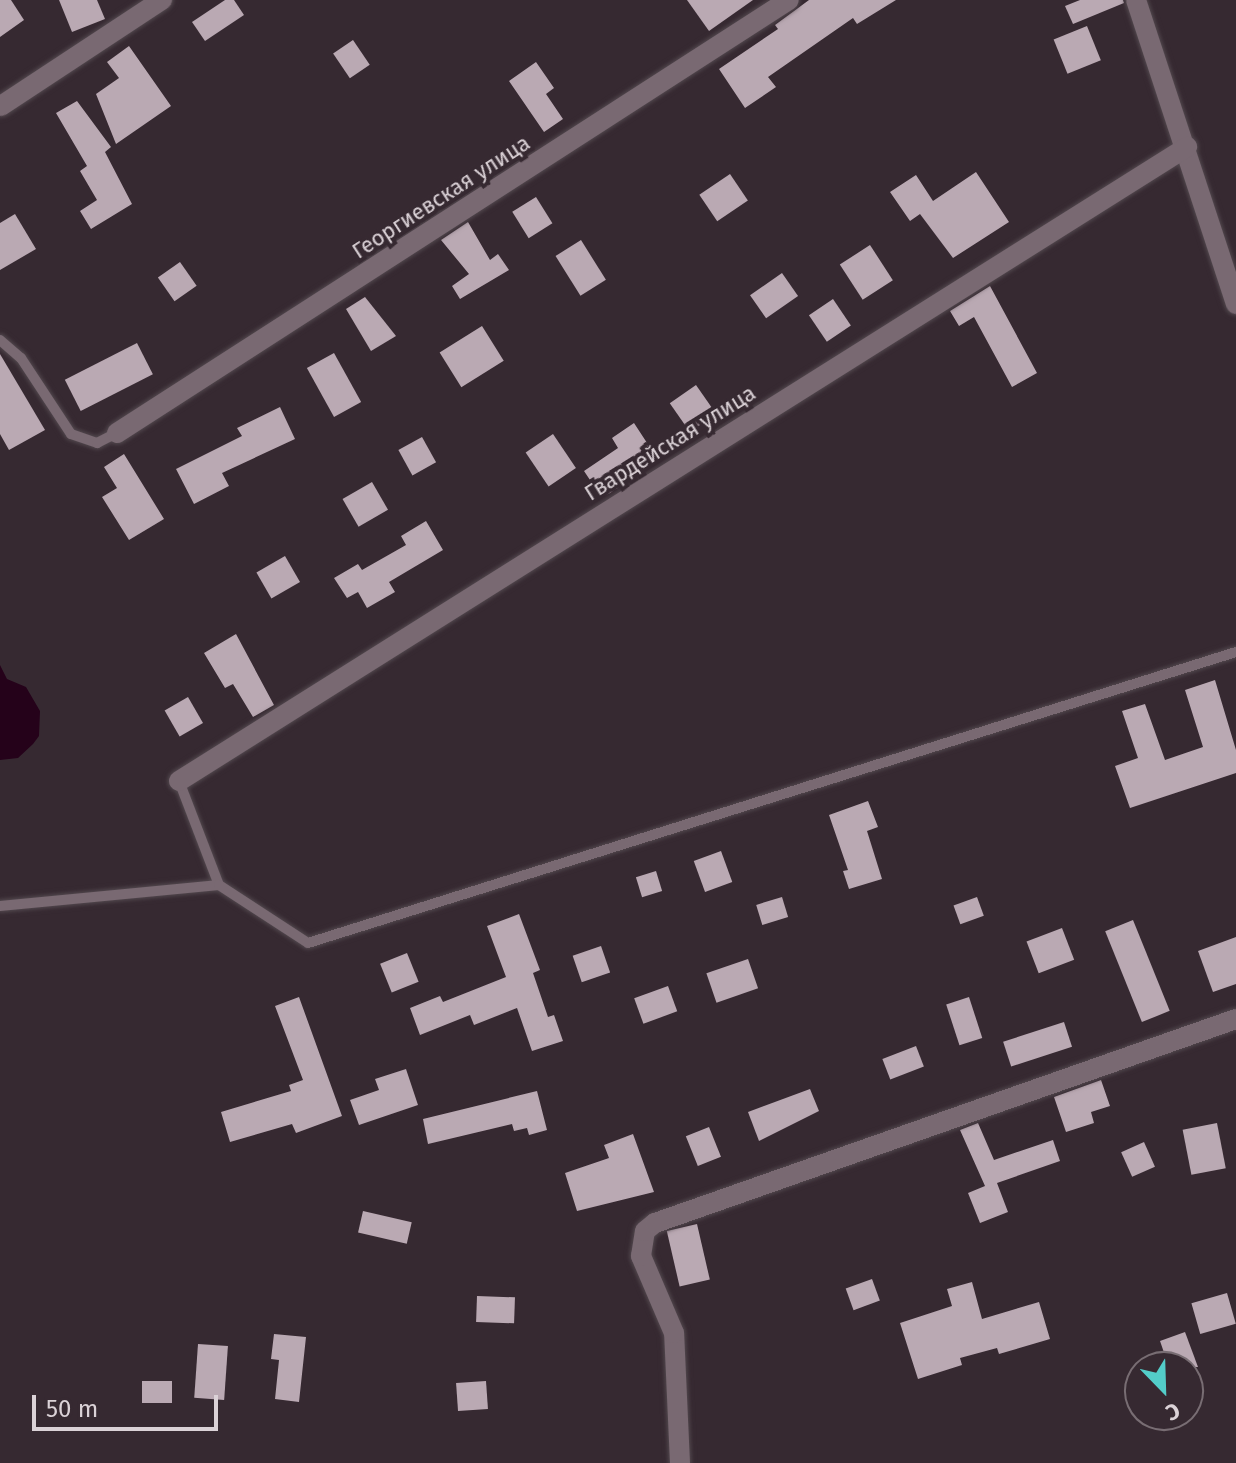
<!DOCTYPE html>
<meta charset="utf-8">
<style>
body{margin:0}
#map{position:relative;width:1236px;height:1463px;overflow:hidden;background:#362931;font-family:"Fira Sans",sans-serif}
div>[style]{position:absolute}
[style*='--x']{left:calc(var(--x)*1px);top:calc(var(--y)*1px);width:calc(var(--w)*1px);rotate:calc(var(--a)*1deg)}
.water>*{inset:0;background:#25021a}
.building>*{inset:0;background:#baa9b3;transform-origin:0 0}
.roads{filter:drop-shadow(0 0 2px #52484e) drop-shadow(0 0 2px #52484e)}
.lane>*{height:10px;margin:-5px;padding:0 5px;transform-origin:5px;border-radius:5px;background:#796972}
.street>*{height:20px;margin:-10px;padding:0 10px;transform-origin:10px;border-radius:10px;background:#796972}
span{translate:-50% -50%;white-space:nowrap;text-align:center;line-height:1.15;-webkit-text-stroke:8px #362931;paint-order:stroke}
.street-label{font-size:22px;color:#dbd2d7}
.north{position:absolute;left:1124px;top:1351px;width:80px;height:80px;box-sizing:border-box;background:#362931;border:2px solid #786d73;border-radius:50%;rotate:157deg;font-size:22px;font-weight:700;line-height:32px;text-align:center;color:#dbd2d7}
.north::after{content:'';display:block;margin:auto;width:28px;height:36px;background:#53cdc9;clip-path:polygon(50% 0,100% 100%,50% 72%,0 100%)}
.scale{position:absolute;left:32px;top:1395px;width:186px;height:36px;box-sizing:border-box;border:4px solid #dbd2d7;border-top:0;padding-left:10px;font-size:24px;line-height:28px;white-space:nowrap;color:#dbd2d7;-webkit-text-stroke:6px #362931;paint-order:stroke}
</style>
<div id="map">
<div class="water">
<i style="clip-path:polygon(0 665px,7px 679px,26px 687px,40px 711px,39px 736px,33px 744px,18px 758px,0 760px)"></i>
</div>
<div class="building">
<i style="clip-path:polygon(0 0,11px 0,24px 20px,0 37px)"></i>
<i style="clip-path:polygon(59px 0,97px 0,105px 19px,72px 32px)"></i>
<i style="clip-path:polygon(225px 0,234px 0,244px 15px,205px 41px,192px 22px)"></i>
<i style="clip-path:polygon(687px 0,753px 0,709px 31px)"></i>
<i style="clip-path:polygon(809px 0,896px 0,857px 24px,853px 18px,768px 77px,776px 87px,745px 108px,719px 69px,778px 29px,775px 25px)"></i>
<i style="clip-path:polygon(1080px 0,1123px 0,1124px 3px,1073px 24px,1065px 6px)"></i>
<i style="left:1087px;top:26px;width:37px;height:36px;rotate:68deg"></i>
<i style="left:353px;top:40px;width:30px;height:24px;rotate:56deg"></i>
<i style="clip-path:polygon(129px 46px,171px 106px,116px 144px,96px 94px,119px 78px,107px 62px)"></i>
<i style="clip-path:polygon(536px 62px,554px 88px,546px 94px,563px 119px,544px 132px,509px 81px)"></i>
<i style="clip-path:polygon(77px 101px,111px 147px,105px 152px,132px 204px,91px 229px,80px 211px,97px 200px,80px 171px,87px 166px,56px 113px)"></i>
<i style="clip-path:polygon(976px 172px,1009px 222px,953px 258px,920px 214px,910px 221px,890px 192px,916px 175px,933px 201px)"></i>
<i style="left:730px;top:174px;width:32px;height:37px;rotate:56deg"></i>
<i style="left:536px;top:197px;width:31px;height:28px;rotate:58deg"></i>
<i style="clip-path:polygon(15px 214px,36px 249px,0 270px,0 223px)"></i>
<i style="clip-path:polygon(468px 222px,490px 260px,498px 254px,509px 270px,460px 299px,452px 286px,469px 274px,441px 240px)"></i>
<i style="left:581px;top:240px;width:47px;height:30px;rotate:58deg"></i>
<i style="left:870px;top:245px;width:42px;height:36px;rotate:57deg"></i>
<i style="left:180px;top:262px;width:29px;height:27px;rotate:55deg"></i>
<i style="left:782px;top:273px;width:28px;height:39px;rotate:55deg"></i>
<i style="clip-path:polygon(990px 286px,1037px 373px,1012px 387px,974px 317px,959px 326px,950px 311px)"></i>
<i style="clip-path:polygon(365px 297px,396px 336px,371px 351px,346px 309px)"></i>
<i style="left:833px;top:299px;width:32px;height:29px;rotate:56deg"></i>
<i style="left:482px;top:326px;width:41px;height:50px;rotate:58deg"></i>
<i style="left:137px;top:343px;width:35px;height:81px;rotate:63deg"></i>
<i style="left:334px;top:353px;width:56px;height:31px;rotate:61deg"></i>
<i style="clip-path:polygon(0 354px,45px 430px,9px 450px,0 434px)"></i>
<i style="left:696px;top:385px;width:35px;height:32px;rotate:55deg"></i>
<i style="clip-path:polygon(280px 407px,295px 439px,222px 473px,229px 486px,194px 504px,176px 469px,242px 436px,237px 428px)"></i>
<i style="clip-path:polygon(634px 423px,651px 449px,614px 474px,621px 486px,602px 498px,584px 471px,618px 448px,612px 438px)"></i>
<i style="left:553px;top:434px;width:41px;height:33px;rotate:56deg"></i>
<i style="left:422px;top:437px;width:29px;height:27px;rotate:61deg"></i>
<i style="clip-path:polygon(124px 454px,164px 519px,129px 540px,102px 497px,117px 488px,104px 467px)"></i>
<i style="left:372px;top:482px;width:32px;height:34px;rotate:60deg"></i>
<i style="clip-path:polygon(426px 521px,443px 550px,389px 582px,395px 592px,367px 608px,358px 592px,347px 598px,334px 578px,358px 564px,362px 570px,406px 545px,401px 536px)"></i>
<i style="left:285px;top:556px;width:30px;height:33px;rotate:60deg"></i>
<i style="clip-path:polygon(236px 634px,274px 705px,253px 717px,233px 684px,225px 688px,204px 653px)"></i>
<i style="clip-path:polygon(1215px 680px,1236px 750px,1236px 773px,1130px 808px,1115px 766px,1138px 758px,1122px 711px,1145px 704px,1165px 760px,1203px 747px,1185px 690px)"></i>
<i style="left:188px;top:697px;width:30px;height:27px;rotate:60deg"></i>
<i style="clip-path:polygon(868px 801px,878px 827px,867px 831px,882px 879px,849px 889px,843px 871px,848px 870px,829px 815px)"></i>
<i style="left:721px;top:851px;width:33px;height:29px;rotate:70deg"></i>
<i style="left:656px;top:871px;width:21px;height:21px;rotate:73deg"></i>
<i style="left:782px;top:897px;width:21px;height:27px;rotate:73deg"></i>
<i style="left:977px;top:897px;width:20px;height:25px;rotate:70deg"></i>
<i style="clip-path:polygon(519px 914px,540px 970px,533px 973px,548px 1017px,554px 1015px,563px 1041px,532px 1051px,517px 1008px,474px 1025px,470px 1015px,420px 1035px,410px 1008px,440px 996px,443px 1002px,506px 977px,487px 926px)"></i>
<i style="left:1133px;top:920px;width:98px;height:30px;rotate:68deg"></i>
<i style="left:1062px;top:928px;width:34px;height:38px;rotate:69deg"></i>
<i style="clip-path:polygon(1236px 937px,1236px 984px,1213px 992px,1198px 951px)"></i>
<i style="left:601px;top:946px;width:28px;height:30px;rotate:71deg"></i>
<i style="left:407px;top:953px;width:31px;height:29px;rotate:68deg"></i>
<i style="left:748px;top:959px;width:31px;height:44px;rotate:71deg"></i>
<i style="left:668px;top:986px;width:27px;height:36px;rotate:70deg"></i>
<i style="clip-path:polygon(299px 997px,342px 1116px,296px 1133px,292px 1124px,230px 1142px,221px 1112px,291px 1091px,289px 1085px,303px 1080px,275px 1006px)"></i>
<i style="left:969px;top:997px;width:43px;height:24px;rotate:72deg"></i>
<i style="left:1064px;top:1022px;width:26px;height:64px;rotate:72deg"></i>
<i style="left:916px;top:1046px;width:22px;height:36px;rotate:69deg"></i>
<i style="clip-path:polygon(406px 1069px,418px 1105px,359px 1125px,350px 1100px,379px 1090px,375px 1079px)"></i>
<i style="clip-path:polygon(1101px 1080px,1110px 1106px,1091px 1112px,1094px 1123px,1066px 1132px,1054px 1097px)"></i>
<i style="clip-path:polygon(810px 1089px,819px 1111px,759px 1141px,748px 1112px)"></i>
<i style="clip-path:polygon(537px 1091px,547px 1130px,529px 1135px,527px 1128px,514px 1131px,512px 1124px,428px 1144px,423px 1119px)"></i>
<i style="clip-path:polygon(978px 1123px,994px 1160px,1053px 1140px,1060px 1161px,997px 1183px,1008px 1212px,980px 1223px,968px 1193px,985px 1186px,960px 1130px)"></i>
<i style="left:1217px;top:1123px;width:46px;height:35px;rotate:79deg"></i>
<i style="left:709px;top:1127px;width:32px;height:25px;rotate:68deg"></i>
<i style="clip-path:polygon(633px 1134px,654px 1192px,577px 1211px,565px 1173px,609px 1158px,604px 1145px)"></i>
<i style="left:1144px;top:1142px;width:27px;height:25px;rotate:66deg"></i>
<i style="left:363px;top:1211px;width:50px;height:22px;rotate:13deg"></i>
<i style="left:697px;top:1224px;width:57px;height:31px;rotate:77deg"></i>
<i style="left:872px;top:1279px;width:23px;height:28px;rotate:70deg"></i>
<i style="clip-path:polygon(972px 1282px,982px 1319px,1039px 1302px,1050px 1339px,999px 1354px,997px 1348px,960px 1358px,962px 1365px,918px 1379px,900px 1323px,952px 1306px,947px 1289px)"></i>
<i style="left:1227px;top:1293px;width:32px;height:37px;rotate:74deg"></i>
<i style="left:477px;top:1296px;width:38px;height:26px;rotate:2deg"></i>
<i style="clip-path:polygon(1185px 1332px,1198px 1367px,1169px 1367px,1160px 1341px)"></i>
<i style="clip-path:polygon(274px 1334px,306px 1337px,299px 1402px,275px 1399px,279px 1360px,271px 1359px)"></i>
<i style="left:198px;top:1344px;width:30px;height:54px;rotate:4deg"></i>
<i style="left:142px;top:1381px;width:30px;height:22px"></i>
<i style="left:486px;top:1381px;width:28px;height:30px;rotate:86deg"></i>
</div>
<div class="roads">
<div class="lane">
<i style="--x:0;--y:340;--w:28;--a:41"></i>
<i style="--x:21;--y:358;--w:91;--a:56.7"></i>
<i style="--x:71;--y:434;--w:28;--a:19"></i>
<i style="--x:97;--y:443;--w:22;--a:-27"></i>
<i style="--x:179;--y:781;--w:111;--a:69"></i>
<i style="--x:0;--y:906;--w:220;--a:-5.5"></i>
<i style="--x:219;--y:885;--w:106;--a:33.1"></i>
<i style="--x:308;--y:943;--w:973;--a:-17.41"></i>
</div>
<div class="street">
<i style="--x:1136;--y:0;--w:320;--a:71.8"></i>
<i style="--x:1;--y:106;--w:193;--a:-33.4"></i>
<i style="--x:117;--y:433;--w:799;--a:-32.8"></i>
<i style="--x:179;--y:781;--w:1191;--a:-32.17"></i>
<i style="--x:680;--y:1463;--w:130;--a:-92.6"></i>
<i style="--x:674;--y:1333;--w:84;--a:-113.2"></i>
<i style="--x:641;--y:1256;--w:25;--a:-81"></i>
<i style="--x:645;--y:1231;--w:13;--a:-39"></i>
<i style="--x:655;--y:1223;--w:616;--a:-19.35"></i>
</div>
</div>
<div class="street-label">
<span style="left:441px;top:197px;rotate:-33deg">Георгиевская улица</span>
<span style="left:670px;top:443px;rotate:-32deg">Гвардейская улица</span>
</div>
<div class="north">С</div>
<div class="scale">50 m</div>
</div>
